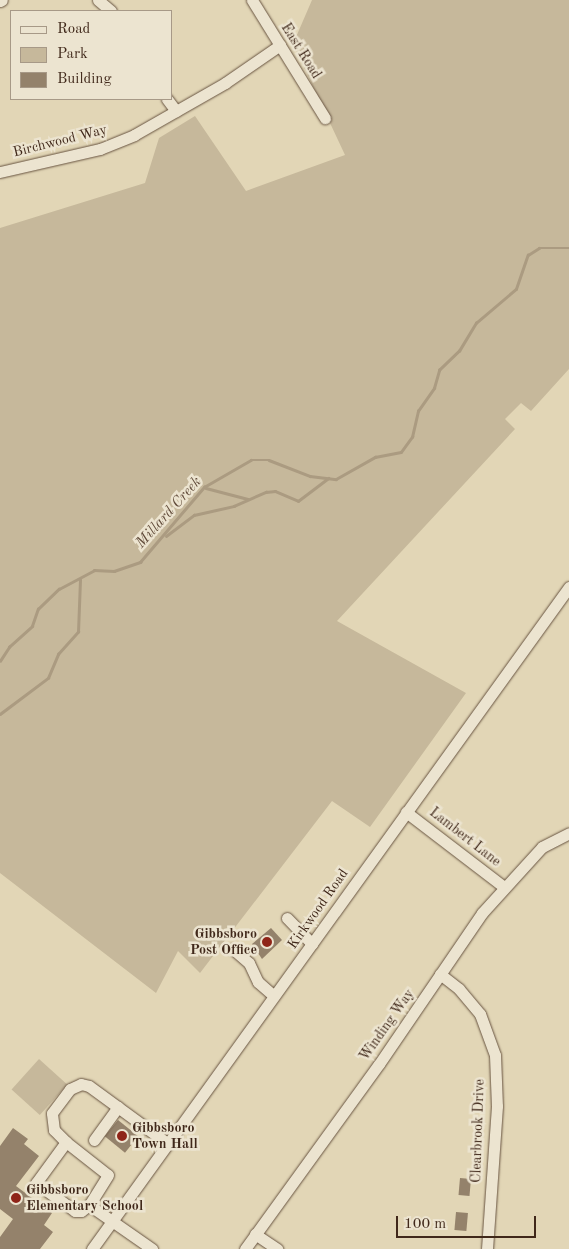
<!DOCTYPE html>
<style>
body{margin:0}
#map{position:relative;width:569px;height:1249px;overflow:hidden;background:#e2d6b6;font-family:"Old Standard TT",serif}
div>[style]{position:absolute}
[style*='--x']{left:calc(var(--x)*1px);top:calc(var(--y)*1px);width:calc(var(--w)*1px);rotate:calc(var(--a)*1deg)}
.green>*{inset:0;background:#c6b89b;transform-origin:0 0}
.stream>*{height:2.5px;margin:-1.25px;padding:0 1.25px;transform-origin:1.25px;border-radius:1.25px;background:#ab9b81}
.building>*{inset:0;background:#94826b;transform-origin:0 0}
.roads{filter:drop-shadow(0 0 1px #685441) drop-shadow(0 0 1px #685441)}
.minor>*{height:11px;margin:-5.5px;padding:0 5.5px;transform-origin:5.5px;border-radius:5.5px;background:#ece4d0}
.dots>*{width:14px;height:14px;translate:-50% -50%;box-sizing:border-box;border:2px solid #ece4d0;border-radius:50%}
span{translate:-50% -50%;white-space:nowrap;text-align:center;line-height:1.15;-webkit-text-stroke:5px #ece4d0;paint-order:stroke}
.street-label{font-size:14px;color:#40281a}
.poi-label{font-size:14px;color:#40281a;font-weight:700}
.right{translate:-100% -50%;text-align:right}
.left{translate:0 -50%;text-align:left}
.water-label{font-size:15px;color:#604a39;font-style:italic}
.legend{position:absolute;left:10px;top:10px;width:162px;height:90px;box-sizing:border-box;background:#ece4d0;border:1px solid #a79987;margin:0;padding:6px 9px;list-style:none;font-size:15px;color:#40281a}
.legend li{display:flex;align-items:center;gap:10px;height:25px}
.legend b{width:25px;border:1px solid #a79987}
.scale{position:absolute;left:396px;top:1216px;width:140px;height:22px;box-sizing:border-box;border:2px solid #40281a;border-top:0;padding-left:6px;font-size:15px;line-height:18px;white-space:nowrap;color:#40281a;-webkit-text-stroke:4px #ece4d0;paint-order:stroke}
</style>
<div id="map">
<div class="green">
<i style="clip-path:polygon(312px 0,569px 0,569px 369px,531px 411px,521px 403px,505px 419px,515px 429px,337px 621px,466px 693px,370px 827px,332px 801px,200px 973px,178px 951px,156px 993px,0 873px,0 228px,145px 183px,159px 138px,195px 116px,246px 191px,345px 155px,293px 44px)"></i>
<i style="left:39px;top:1059px;width:38px;height:41px;rotate:42deg"></i>
</div>
<div class="stream">
<i style="--x:206;--y:488;--w:43;--a:14.7"></i>
<i style="--x:166;--y:536;--w:35;--a:-37"></i>
<i style="--x:194;--y:515;--w:41;--a:-12.7"></i>
<i style="--x:234;--y:506;--w:35;--a:-24"></i>
<i style="--x:266;--y:492;--w:9;--a:-6"></i>
<i style="--x:275;--y:491;--w:25;--a:23"></i>
<i style="--x:298;--y:501;--w:38;--a:-37"></i>
<i style="--x:0;--y:661;--w:17;--a:-57"></i>
<i style="--x:9;--y:647;--w:31;--a:-42"></i>
<i style="--x:32;--y:626;--w:18;--a:-71"></i>
<i style="--x:38;--y:609;--w:29;--a:-44"></i>
<i style="--x:59;--y:589;--w:40;--a:-28"></i>
<i style="--x:94;--y:570;--w:20;--a:3"></i>
<i style="--x:114;--y:571;--w:28;--a:-19"></i>
<i style="--x:140;--y:562;--w:99;--a:-49.5"></i>
<i style="--x:204;--y:487;--w:54;--a:-29.9"></i>
<i style="--x:251;--y:460;--w:18;--a:0"></i>
<i style="--x:269;--y:460;--w:44;--a:21.3"></i>
<i style="--x:310;--y:476;--w:26;--a:7"></i>
<i style="--x:336;--y:479;--w:45;--a:-29.4"></i>
<i style="--x:375;--y:457;--w:26;--a:-11"></i>
<i style="--x:401;--y:452;--w:19;--a:-54"></i>
<i style="--x:412;--y:437;--w:27;--a:-77"></i>
<i style="--x:418;--y:411;--w:28;--a:-55"></i>
<i style="--x:434;--y:388;--w:19;--a:-74"></i>
<i style="--x:439;--y:370;--w:28;--a:-44"></i>
<i style="--x:459;--y:351;--w:33;--a:-59"></i>
<i style="--x:476;--y:323;--w:52;--a:-40.4"></i>
<i style="--x:516;--y:289;--w:36;--a:-71"></i>
<i style="--x:528;--y:255;--w:13;--a:-32"></i>
<i style="--x:539;--y:248;--w:30;--a:0"></i>
<i style="--x:0;--y:714;--w:60;--a:-36.9"></i>
<i style="--x:48;--y:678;--w:26;--a:-67"></i>
<i style="--x:58;--y:654;--w:30;--a:-48"></i>
<i style="--x:78;--y:632;--w:52;--a:-87.8"></i>
</div>
<div class="building">
<i style="clip-path:polygon(271px 928px,282px 940px,262px 959px,252px 944px)"></i>
<i style="left:118px;top:1120px;width:26px;height:21px;rotate:39deg"></i>
<i style="clip-path:polygon(13px 1128px,28px 1139px,24px 1144px,39px 1156px,16px 1186px,52px 1213px,44px 1225px,53px 1232px,40px 1249px,0 1249px,0 1237px,13px 1219px,0 1209px,0 1146px)"></i>
<i style="left:460px;top:1178px;width:11px;height:17px;rotate:5deg"></i>
<i style="left:456px;top:1212px;width:12px;height:18px;rotate:5deg"></i>
</div>
<div class="roads">
<div class="minor">
<i style="--x:98;--y:0;--w:17;--a:40"></i>
<i style="--x:252;--y:0;--w:139;--a:58.3"></i>
<i style="--x:0;--y:1;--w:2;--a:-27"></i>
<i style="--x:167;--y:99;--w:15;--a:53"></i>
<i style="--x:0;--y:172;--w:103;--a:-13"></i>
<i style="--x:100;--y:149;--w:37;--a:-22"></i>
<i style="--x:134;--y:135;--w:105;--a:-29.7"></i>
<i style="--x:225;--y:83;--w:67;--a:-34.6"></i>
<i style="--x:406;--y:812;--w:123;--a:37.4"></i>
<i style="--x:287;--y:918;--w:36;--a:46"></i>
<i style="--x:233;--y:949;--w:21;--a:41"></i>
<i style="--x:249;--y:963;--w:21;--a:65"></i>
<i style="--x:258;--y:982;--w:21;--a:41"></i>
<i style="--x:440;--y:974;--w:24;--a:38"></i>
<i style="--x:459;--y:989;--w:33;--a:50"></i>
<i style="--x:480;--y:1014;--w:44;--a:69.9"></i>
<i style="--x:495;--y:1055;--w:51;--a:87.8"></i>
<i style="--x:497;--y:1106;--w:143;--a:94"></i>
<i style="--x:94;--y:1140;--w:41;--a:-54"></i>
<i style="--x:66;--y:1142;--w:53;--a:38.2"></i>
<i style="--x:108;--y:1175;--w:36;--a:122"></i>
<i style="--x:89;--y:1205;--w:10;--a:143"></i>
<i style="--x:81;--y:1211;--w:6;--a:180"></i>
<i style="--x:75;--y:1211;--w:48;--a:-144.3"></i>
<i style="--x:36;--y:1183;--w:51;--a:-53.8"></i>
<i style="--x:66;--y:1142;--w:17;--a:-135"></i>
<i style="--x:54;--y:1130;--w:17;--a:-97"></i>
<i style="--x:52;--y:1113;--w:30;--a:-53"></i>
<i style="--x:70;--y:1089;--w:12;--a:-24"></i>
<i style="--x:81;--y:1084;--w:8;--a:14"></i>
<i style="--x:89;--y:1086;--w:97;--a:36.2"></i>
<i style="--x:89;--y:1205;--w:77;--a:34.9"></i>
<i style="--x:255;--y:1234;--w:27;--a:34"></i>
<i style="--x:92;--y:1249;--w:816;--a:-54.23"></i>
<i style="--x:245;--y:1249;--w:228;--a:-54.1"></i>
<i style="--x:379;--y:1064;--w:183;--a:-55.7"></i>
<i style="--x:482;--y:913;--w:89;--a:-47.7"></i>
<i style="--x:542;--y:847;--w:30;--a:-27"></i>
</div>
</div>
<div class="dots">
<i style="left:267px;top:942px;background:#8f2418"></i>
<i style="left:122px;top:1136px;background:#8f2418"></i>
<i style="left:16px;top:1198px;background:#8f2418"></i>
</div>
<div class="street-label">
<span style="left:301px;top:51px;rotate:58deg">East Road</span>
<span style="left:60px;top:141px;rotate:-14deg">Birchwood Way</span>
<span style="left:465px;top:837px;rotate:38deg">Lambert Lane</span>
<span style="left:318px;top:909px;rotate:-55deg">Kirkwood Road</span>
<span style="left:387px;top:1025px;rotate:-55deg">Winding Way</span>
<span style="left:478px;top:1131px;rotate:-88deg">Clearbrook Drive</span>
</div>
<div class="poi-label">
<span class="right" style="left:257px;top:942px">Gibbsboro<br>Post Office</span>
<span class="left" style="left:132px;top:1136px">Gibbsboro<br>Town Hall</span>
<span class="left" style="left:26px;top:1198px">Gibbsboro<br>Elementary School</span>
</div>
<div class="water-label">
<span style="left:169px;top:513px;rotate:-48deg">Millard Creek</span>
</div>
<ul class="legend">
<li><b style="height:6px;background:#ece4d0"></b>Road</li>
<li><b style="height:14px;background:#c6b89b"></b>Park</li>
<li><b style="height:14px;background:#94826b"></b>Building</li>
</ul>
<div class="scale">100 m</div>
</div>
